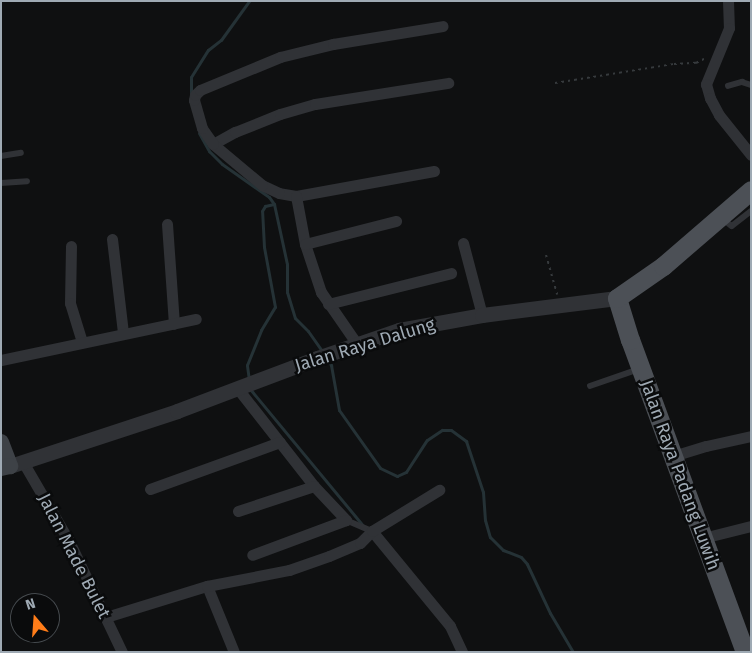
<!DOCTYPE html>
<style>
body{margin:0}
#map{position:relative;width:752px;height:653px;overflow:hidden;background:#0f1011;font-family:"Fira Sans",sans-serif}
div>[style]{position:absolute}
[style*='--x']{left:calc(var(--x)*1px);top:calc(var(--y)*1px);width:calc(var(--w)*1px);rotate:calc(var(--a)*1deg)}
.stream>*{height:3px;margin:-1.5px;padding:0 1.5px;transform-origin:1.5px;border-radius:1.5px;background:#253236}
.path>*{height:2px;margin-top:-1px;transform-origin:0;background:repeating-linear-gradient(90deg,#363a3d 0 2.5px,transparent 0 6.5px)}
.service>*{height:5.5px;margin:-2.75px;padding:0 2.75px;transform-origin:2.75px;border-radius:2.75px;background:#303236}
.minor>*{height:11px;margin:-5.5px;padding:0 5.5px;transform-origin:5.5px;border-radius:5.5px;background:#303236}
.tertiary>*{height:15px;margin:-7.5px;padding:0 7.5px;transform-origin:7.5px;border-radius:7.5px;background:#303236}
.secondary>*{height:16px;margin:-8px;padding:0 8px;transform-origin:8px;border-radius:8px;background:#3e4247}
.primary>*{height:19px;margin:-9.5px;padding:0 9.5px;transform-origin:9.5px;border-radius:9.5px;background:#4c5056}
span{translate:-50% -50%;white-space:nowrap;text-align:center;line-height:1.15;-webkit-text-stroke:5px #0a0b0c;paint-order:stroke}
.street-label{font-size:18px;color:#9faab4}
.frame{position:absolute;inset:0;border:2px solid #9faab4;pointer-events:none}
.north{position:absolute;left:10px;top:593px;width:50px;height:50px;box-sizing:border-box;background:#0a0b0c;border:1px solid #464b4f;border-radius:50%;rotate:342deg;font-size:14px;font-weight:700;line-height:20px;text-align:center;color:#9faab4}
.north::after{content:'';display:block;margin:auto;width:18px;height:22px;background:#ff7d19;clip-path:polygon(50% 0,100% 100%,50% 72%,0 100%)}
</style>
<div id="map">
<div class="stream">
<i style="--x:191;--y:93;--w:16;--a:-90"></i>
<i style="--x:191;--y:77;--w:32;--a:-58"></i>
<i style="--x:208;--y:50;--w:16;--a:-38"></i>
<i style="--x:221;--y:40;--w:48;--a:-54.3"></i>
<i style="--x:199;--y:133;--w:21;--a:61"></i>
<i style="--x:209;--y:151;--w:18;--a:45"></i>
<i style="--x:222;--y:164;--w:57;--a:35.1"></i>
<i style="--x:269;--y:197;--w:9;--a:54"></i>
<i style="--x:274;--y:204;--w:61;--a:77.8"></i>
<i style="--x:287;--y:264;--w:28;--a:90"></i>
<i style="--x:287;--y:292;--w:27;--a:73"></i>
<i style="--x:295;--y:318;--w:18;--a:45"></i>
<i style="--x:308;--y:331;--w:24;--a:55"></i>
<i style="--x:326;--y:358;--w:9;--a:54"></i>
<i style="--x:331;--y:365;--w:46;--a:79.9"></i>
<i style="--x:339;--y:410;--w:71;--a:54.7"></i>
<i style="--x:380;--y:468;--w:19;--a:25"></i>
<i style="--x:397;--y:476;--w:10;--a:-24"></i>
<i style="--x:406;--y:472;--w:38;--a:-57"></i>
<i style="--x:427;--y:440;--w:18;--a:-34"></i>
<i style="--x:442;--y:430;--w:9;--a:0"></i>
<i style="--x:451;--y:430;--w:19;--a:36"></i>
<i style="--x:466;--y:441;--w:54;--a:71.6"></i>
<i style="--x:483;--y:492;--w:28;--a:86"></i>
<i style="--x:485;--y:520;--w:18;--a:74"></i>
<i style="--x:490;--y:537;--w:18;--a:45"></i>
<i style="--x:503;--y:550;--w:19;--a:21"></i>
<i style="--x:521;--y:557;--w:9;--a:49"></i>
<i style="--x:527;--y:564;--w:54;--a:64.9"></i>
<i style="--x:550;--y:613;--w:45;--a:59.5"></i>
<i style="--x:249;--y:380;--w:15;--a:-98"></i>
<i style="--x:247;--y:365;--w:38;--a:-68"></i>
<i style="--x:261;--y:330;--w:27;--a:-59"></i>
<i style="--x:275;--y:307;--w:61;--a:-100.4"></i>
<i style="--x:264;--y:247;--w:36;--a:-93"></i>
<i style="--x:262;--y:211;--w:6;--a:-59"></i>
<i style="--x:265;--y:206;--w:9;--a:-13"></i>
<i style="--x:250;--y:389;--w:179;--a:50.4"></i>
</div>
<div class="path">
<i style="--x:555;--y:83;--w:121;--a:-9.1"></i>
<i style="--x:674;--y:64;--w:22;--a:-3"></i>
<i style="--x:696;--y:63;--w:9;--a:-27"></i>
<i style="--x:546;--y:255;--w:41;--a:74.2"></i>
</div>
<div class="service">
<i style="--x:728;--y:86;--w:15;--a:-16"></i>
<i style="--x:742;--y:82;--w:9;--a:18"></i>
<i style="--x:1;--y:156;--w:20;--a:-9"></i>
<i style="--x:1;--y:183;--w:26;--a:-4"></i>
<i style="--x:723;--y:219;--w:11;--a:38"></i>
<i style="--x:732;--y:226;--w:24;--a:-38"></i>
<i style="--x:590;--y:386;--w:52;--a:-19.1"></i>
<i style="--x:346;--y:520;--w:28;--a:23"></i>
</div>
<div class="minor">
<i style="--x:728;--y:1;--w:27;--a:88"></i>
<i style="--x:729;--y:28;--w:61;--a:112.3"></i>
<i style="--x:706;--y:84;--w:15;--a:74"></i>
<i style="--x:710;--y:98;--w:19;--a:62"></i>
<i style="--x:719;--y:115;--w:51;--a:51.3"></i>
<i style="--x:213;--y:144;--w:25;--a:-29"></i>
<i style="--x:235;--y:132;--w:48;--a:-21.8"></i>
<i style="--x:280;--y:114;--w:36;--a:-16"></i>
<i style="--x:315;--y:104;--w:135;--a:-9"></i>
<i style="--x:434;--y:171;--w:140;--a:169.7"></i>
<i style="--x:296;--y:196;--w:17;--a:-170"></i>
<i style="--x:279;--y:193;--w:19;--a:-155"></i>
<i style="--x:262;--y:185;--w:64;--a:-140.1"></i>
<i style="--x:213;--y:144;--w:19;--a:-125"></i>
<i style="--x:202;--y:128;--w:29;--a:-106"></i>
<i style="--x:194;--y:100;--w:5;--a:-79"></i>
<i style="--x:195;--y:95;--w:7;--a:-45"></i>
<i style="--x:200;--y:90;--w:87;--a:-22.4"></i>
<i style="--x:280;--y:57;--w:55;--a:-13.8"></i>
<i style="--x:333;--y:44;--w:111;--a:-9.3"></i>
<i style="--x:296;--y:196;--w:49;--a:79.4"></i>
<i style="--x:305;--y:244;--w:51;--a:71.6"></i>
<i style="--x:321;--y:292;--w:63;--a:55.3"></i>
<i style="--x:167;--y:224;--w:100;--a:86"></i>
<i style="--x:112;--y:239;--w:95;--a:83.3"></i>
<i style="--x:463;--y:243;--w:74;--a:75.2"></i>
<i style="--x:305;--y:244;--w:94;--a:-14.2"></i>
<i style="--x:71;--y:246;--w:57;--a:91"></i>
<i style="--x:70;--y:303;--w:41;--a:72.9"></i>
<i style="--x:328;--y:304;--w:127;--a:-14.1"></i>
<i style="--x:1;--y:360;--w:199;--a:-11.9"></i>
<i style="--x:238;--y:389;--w:123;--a:51.9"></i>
<i style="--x:314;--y:486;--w:47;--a:46.7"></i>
<i style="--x:346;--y:520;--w:100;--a:159.6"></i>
<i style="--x:673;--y:456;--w:34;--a:-17"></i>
<i style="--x:706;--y:446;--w:46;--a:-12.5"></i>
<i style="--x:23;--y:462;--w:91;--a:59.8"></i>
<i style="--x:69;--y:541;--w:123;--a:64.5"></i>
<i style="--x:150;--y:489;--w:138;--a:-19.9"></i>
<i style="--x:238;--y:511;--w:80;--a:-18.2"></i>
<i style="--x:372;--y:531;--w:123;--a:50.6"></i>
<i style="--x:450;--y:626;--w:29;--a:65"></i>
<i style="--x:703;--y:538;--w:49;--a:-14"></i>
<i style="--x:207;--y:586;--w:71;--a:67.8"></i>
<i style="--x:106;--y:617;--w:106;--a:-17.1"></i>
<i style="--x:207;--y:586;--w:84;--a:-11"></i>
<i style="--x:289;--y:570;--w:42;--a:-19.3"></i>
<i style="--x:329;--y:556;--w:34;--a:-23"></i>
<i style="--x:360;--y:543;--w:17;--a:-45"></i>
<i style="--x:372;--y:531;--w:79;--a:-31.5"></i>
</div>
<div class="tertiary">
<i style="--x:10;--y:466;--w:176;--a:-18.2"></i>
<i style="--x:177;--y:411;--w:150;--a:-20.7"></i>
<i style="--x:317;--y:358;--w:87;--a:-18.9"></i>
<i style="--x:399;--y:330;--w:84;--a:-10.2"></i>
<i style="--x:482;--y:315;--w:136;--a:-7.2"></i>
</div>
<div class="secondary">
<i style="--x:1;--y:442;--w:26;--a:69"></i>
<i style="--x:10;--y:466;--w:9;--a:167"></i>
</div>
<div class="primary">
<i style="--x:745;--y:652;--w:333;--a:-110.2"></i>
<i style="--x:630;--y:340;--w:44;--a:-107.2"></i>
<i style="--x:617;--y:298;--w:56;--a:-34.8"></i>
<i style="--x:663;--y:266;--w:116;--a:-40.8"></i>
</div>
<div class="street-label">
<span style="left:365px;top:345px;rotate:-17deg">Jalan Raya Dalung</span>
<span style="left:680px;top:475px;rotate:70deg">Jalan Raya Padang Luwih</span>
<span style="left:74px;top:556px;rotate:63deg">Jalan Made Bulet</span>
</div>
<div class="frame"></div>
<div class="north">N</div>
</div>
